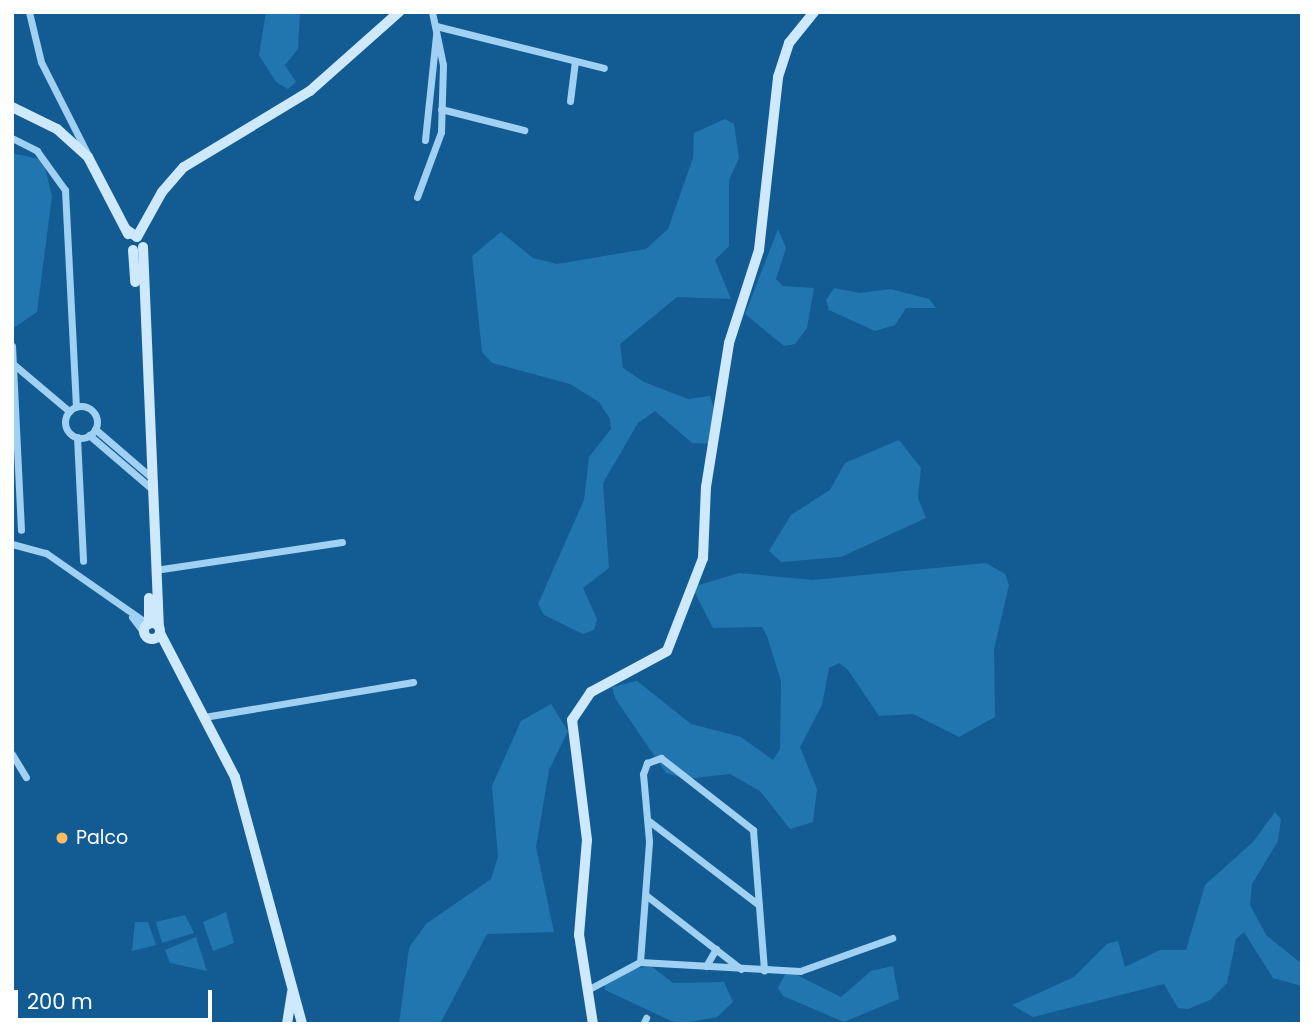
<!DOCTYPE html>
<style>
body{margin:0}
#map{position:relative;width:1314px;height:1036px;overflow:hidden;background:#125c93;font-family:Poppins,sans-serif}
div>[style]{position:absolute}
[style*='--x']{left:calc(var(--x)*1px);top:calc(var(--y)*1px);width:calc(var(--w)*1px);rotate:calc(var(--a)*1deg)}
.green>*{inset:0;background:#2176b0}
.street>*{height:7px;margin:-3.5px;padding:0 3.5px;transform-origin:3.5px;border-radius:3.5px;background:#a0d0f2}
.street>.ring{margin:-3.5px;padding:0;box-sizing:content-box;background:none;border:7px solid #a0d0f2;border-radius:50%}
.secondary>*{height:10px;margin:-5px;padding:0 5px;transform-origin:5px;border-radius:5px;background:#cfe9fc}
.secondary>.ring{margin:-5px;padding:0;box-sizing:content-box;background:none;border:10px solid #cfe9fc;border-radius:50%}
.dots>*{width:19px;height:19px;translate:-50% -50%;box-sizing:border-box;border:4px solid #125c93;border-radius:50%}
span{translate:-50% -50%;white-space:nowrap;text-align:center;line-height:1.15;-webkit-text-stroke:7px #125c93;paint-order:stroke}
.poi-label{font-size:19px;color:#fff}
.left{translate:0 -50%;text-align:left}
.frame{position:absolute;inset:0;border:14px solid #fff;pointer-events:none}
.scale{position:absolute;left:14px;top:990px;width:198px;height:32px;box-sizing:border-box;border:4px solid #fff;border-top:0;padding-left:9px;font-size:21px;line-height:24px;white-space:nowrap;color:#fff;-webkit-text-stroke:5px #125c93;paint-order:stroke}
</style>
<div id="map">
<div class="green">
<i style="clip-path:polygon(266px 12px,300px 12px,298px 49px,285px 65px,296px 82px,288px 89px,276px 82px,259px 55px)"></i>
<i style="clip-path:polygon(725px 119px,734px 124px,739px 158px,729px 180px,729px 246px,715px 260px,731px 299px,677px 297px,620px 344px,623px 368px,644px 382px,688px 399px,710px 396px,718px 420px,715px 444px,692px 443px,655px 411px,638px 423px,603px 483px,609px 568px,583px 588px,597px 619px,594px 630px,583px 634px,544px 615px,538px 604px,584px 500px,589px 457px,611px 429px,610px 419px,599px 402px,570px 384px,492px 363px,482px 352px,472px 256px,501px 232px,533px 258px,557px 264px,646px 249px,668px 229px,693px 158px,694px 133px)"></i>
<i style="clip-path:polygon(12px 153px,43px 160px,52px 196px,37px 312px,12px 329px)"></i>
<i style="clip-path:polygon(778px 229px,786px 248px,776px 279px,783px 286px,814px 288px,807px 328px,795px 344px,784px 346px,745px 314px)"></i>
<i style="clip-path:polygon(834px 288px,860px 293px,890px 289px,929px 299px,936px 308px,906px 308px,895px 325px,875px 331px,829px 310px,826px 300px)"></i>
<i style="clip-path:polygon(899px 440px,921px 468px,918px 498px,926px 518px,841px 557px,781px 562px,769px 551px,791px 515px,830px 490px,845px 463px)"></i>
<i style="clip-path:polygon(986px 563px,1005px 574px,1009px 585px,994px 649px,995px 717px,959px 737px,913px 714px,879px 716px,848px 670px,839px 663px,829px 668px,822px 705px,800px 747px,817px 789px,813px 822px,790px 829px,760px 791px,730px 774px,686px 779px,666px 773px,615px 698px,612px 687px,637px 681px,691px 724px,741px 737px,773px 760px,780px 749px,781px 681px,767px 636px,762px 627px,713px 628px,692px 587px,739px 573px,813px 580px)"></i>
<i style="clip-path:polygon(551px 704px,568px 731px,549px 770px,536px 847px,554px 932px,487px 934px,440px 1024px,399px 1024px,409px 948px,426px 924px,491px 879px,498px 857px,492px 786px,521px 721px)"></i>
<i style="clip-path:polygon(1275px 812px,1281px 819px,1278px 841px,1252px 884px,1250px 905px,1266px 935px,1302px 964px,1302px 986px,1273px 978px,1244px 932px,1236px 939px,1227px 983px,1210px 1000px,1188px 1009px,1178px 1008px,1164px 984px,1033px 1017px,1012px 1005px,1074px 977px,1107px 944px,1118px 941px,1125px 967px,1160px 950px,1186px 950px,1205px 885px,1253px 842px)"></i>
<i style="clip-path:polygon(226px 912px,234px 943px,213px 951px,203px 922px)"></i>
<i style="clip-path:polygon(185px 915px,194px 933px,162px 943px,156px 922px)"></i>
<i style="clip-path:polygon(135px 922px,148px 922px,156px 945px,132px 951px)"></i>
<i style="clip-path:polygon(196px 937px,207px 971px,170px 963px,165px 950px)"></i>
<i style="clip-path:polygon(651px 966px,673px 983px,724px 982px,733px 1002px,717px 1017px,678px 1024px,605px 990px,604px 980px,624px 970px)"></i>
<i style="clip-path:polygon(893px 966px,899px 999px,844px 1022px,783px 996px,778px 988px,787px 970px,841px 997px,871px 971px)"></i>
</div>
<div class="street">
<i style="--x:29;--y:12;--w:51;--a:76.5"></i>
<i style="--x:41;--y:62;--w:102;--a:63.2"></i>
<i style="--x:436;--y:26;--w:173;--a:14"></i>
<i style="--x:570;--y:101;--w:40;--a:-82.9"></i>
<i style="--x:441;--y:109;--w:86;--a:14.2"></i>
<i style="--x:12;--y:138;--w:28;--a:27"></i>
<i style="--x:37;--y:151;--w:48;--a:54.3"></i>
<i style="--x:65;--y:190;--w:217;--a:87.1"></i>
<i style="--x:425;--y:140;--w:106;--a:-84"></i>
<i style="--x:417;--y:197;--w:69;--a:-69.7"></i>
<i style="--x:441;--y:132;--w:67;--a:-88.3"></i>
<i style="--x:443;--y:65;--w:54;--a:-101.7"></i>
<i style="--x:12;--y:346;--w:184;--a:87.2"></i>
<i style="--x:12;--y:363;--w:75;--a:40.1"></i>
<i class="ring" style="left:65px;top:406px;width:25px;height:25px"></i>
<i style="--x:95;--y:429;--w:75;--a:40.7"></i>
<i style="--x:89;--y:435;--w:83;--a:40.6"></i>
<i style="--x:77;--y:437;--w:124;--a:87.2"></i>
<i style="--x:12;--y:544;--w:35;--a:15"></i>
<i style="--x:46;--y:553;--w:124;--a:34.8"></i>
<i style="--x:155;--y:570;--w:189;--a:-8.5"></i>
<i style="--x:132;--y:617;--w:20;--a:53"></i>
<i style="--x:204;--y:717;--w:212;--a:-9.5"></i>
<i style="--x:12;--y:754;--w:27;--a:59"></i>
<i style="--x:649;--y:821;--w:138;--a:37.4"></i>
<i style="--x:647;--y:896;--w:119;--a:37.8"></i>
<i style="--x:640;--y:962;--w:160;--a:3.2"></i>
<i style="--x:800;--y:971;--w:98;--a:-19.7"></i>
<i style="--x:706;--y:966;--w:20;--a:-60"></i>
<i style="--x:591;--y:988;--w:55;--a:-28"></i>
<i style="--x:640;--y:962;--w:121;--a:-85.7"></i>
<i style="--x:649;--y:841;--w:67;--a:-95.1"></i>
<i style="--x:643;--y:774;--w:12;--a:-70"></i>
<i style="--x:647;--y:763;--w:15;--a:-20"></i>
<i style="--x:661;--y:758;--w:117;--a:38"></i>
<i style="--x:753;--y:830;--w:141;--a:85.5"></i>
<i style="--x:12;--y:1023;--w:8;--a:7"></i>
<i style="--x:643;--y:1024;--w:7;--a:-63"></i>
</div>
<div class="secondary">
<i style="--x:12;--y:107;--w:50;--a:26.1"></i>
<i style="--x:57;--y:129;--w:42;--a:42.1"></i>
<i style="--x:88;--y:157;--w:87;--a:62.5"></i>
<i style="--x:127;--y:230;--w:12;--a:35"></i>
<i style="--x:137;--y:237;--w:51;--a:-60.9"></i>
<i style="--x:162;--y:192;--w:33;--a:-49"></i>
<i style="--x:184;--y:167;--w:147;--a:-31.1"></i>
<i style="--x:310;--y:91;--w:119;--a:-41.6"></i>
<i style="--x:143;--y:247;--w:380;--a:87.6"></i>
<i style="--x:133;--y:250;--w:32;--a:86"></i>
<i style="--x:149;--y:598;--w:26;--a:90"></i>
<i class="ring" style="left:144px;top:623px;width:6px;height:6px"></i>
<i style="--x:160;--y:633;--w:162;--a:62.5"></i>
<i style="--x:235;--y:777;--w:256;--a:74.8"></i>
<i style="--x:287;--y:1024;--w:32;--a:-81"></i>
<i style="--x:593;--y:1024;--w:90;--a:-98.9"></i>
<i style="--x:579;--y:935;--w:95;--a:-85.2"></i>
<i style="--x:587;--y:840;--w:121;--a:-97.1"></i>
<i style="--x:572;--y:720;--w:34;--a:-56"></i>
<i style="--x:591;--y:692;--w:86;--a:-28.3"></i>
<i style="--x:667;--y:651;--w:100;--a:-68.8"></i>
<i style="--x:703;--y:558;--w:71;--a:-87.6"></i>
<i style="--x:706;--y:487;--w:146;--a:-80.9"></i>
<i style="--x:729;--y:343;--w:98;--a:-72.1"></i>
<i style="--x:759;--y:250;--w:174;--a:-83.7"></i>
<i style="--x:778;--y:77;--w:36;--a:-72"></i>
<i style="--x:789;--y:43;--w:40;--a:-51"></i>
</div>
<div class="dots">
<i style="left:62px;top:838px;background:#ffbc61"></i>
</div>
<div class="poi-label">
<span class="left" style="left:76px;top:838px">Palco</span>
</div>
<div class="frame"></div>
<div class="scale">200 m</div>
</div>
